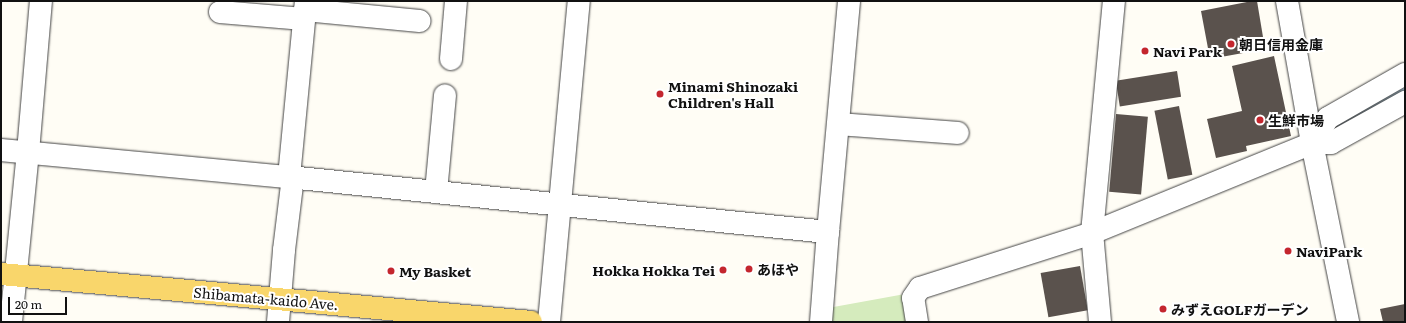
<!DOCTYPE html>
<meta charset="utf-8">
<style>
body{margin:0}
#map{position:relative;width:1406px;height:323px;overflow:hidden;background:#fffdf5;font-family:Literata,"Noto Sans JP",serif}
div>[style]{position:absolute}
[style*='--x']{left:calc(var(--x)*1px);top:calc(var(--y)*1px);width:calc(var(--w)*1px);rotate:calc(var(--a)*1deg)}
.green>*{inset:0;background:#d5ebbd}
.stream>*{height:6px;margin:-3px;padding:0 3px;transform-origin:3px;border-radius:3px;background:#b9e0f7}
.building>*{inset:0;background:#5a524d;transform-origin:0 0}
.roads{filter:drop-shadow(0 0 1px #444) drop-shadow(0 0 1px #444)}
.minor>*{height:22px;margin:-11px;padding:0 11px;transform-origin:11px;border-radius:11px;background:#fff}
.major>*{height:22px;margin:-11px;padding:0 11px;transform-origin:11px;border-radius:11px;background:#f9d66b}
.dots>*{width:11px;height:11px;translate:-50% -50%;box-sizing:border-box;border:2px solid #fff;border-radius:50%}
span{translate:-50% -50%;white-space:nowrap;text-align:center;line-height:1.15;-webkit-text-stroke:4px #fff;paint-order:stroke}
.poi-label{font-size:14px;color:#111;font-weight:700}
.left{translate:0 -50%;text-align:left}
.right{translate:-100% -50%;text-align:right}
.street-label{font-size:14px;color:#111}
.frame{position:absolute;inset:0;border:2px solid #111;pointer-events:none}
.scale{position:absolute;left:8px;top:297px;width:59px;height:18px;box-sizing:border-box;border:2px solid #111;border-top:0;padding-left:5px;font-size:12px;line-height:14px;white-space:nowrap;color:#111;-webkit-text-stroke:3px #fff;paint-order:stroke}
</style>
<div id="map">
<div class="green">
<i style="clip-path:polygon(905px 294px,910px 322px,831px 322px,828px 308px)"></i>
</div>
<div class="stream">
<i style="--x:1340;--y:125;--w:74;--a:-28.3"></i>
</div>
<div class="building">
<i style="clip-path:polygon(1252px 1px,1257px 1px,1265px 49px,1210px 59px,1201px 11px)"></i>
<i style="clip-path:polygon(1274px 56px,1291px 136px,1246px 146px,1247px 151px,1216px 158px,1207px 119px,1242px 111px,1232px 66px)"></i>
<i style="left:1177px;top:71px;width:26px;height:62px;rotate:81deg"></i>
<i style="left:1179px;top:106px;width:70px;height:25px;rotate:79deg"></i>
<i style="left:1116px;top:114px;width:32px;height:78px;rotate:5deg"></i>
<i style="left:1080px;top:266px;width:45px;height:40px;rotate:80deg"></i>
<i style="clip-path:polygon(1405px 304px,1405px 322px,1383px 322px,1380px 309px)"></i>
</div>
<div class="roads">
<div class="minor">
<i style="--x:1287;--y:1;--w:144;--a:80"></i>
<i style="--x:1312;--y:143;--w:183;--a:78.6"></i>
<i style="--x:305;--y:10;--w:115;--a:5.5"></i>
<i style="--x:220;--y:12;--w:84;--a:4.8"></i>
<i style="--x:451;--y:59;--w:58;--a:-85.1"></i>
<i style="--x:1405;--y:74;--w:89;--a:150.3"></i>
<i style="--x:1328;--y:118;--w:30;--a:123"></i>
<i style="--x:1312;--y:143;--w:19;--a:0"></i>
<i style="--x:1331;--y:143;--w:85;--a:-29"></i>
<i style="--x:839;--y:124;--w:119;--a:4.3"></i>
<i style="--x:1;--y:150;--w:289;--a:5.4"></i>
<i style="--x:289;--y:177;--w:542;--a:5.83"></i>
<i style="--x:289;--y:177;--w:177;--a:-84.5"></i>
<i style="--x:436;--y:192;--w:97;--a:-84.7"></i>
<i style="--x:11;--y:322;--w:171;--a:-84.3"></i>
<i style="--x:28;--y:152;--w:152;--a:-85.1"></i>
<i style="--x:278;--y:322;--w:72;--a:-85.2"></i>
<i style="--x:284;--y:250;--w:74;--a:-83"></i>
<i style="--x:549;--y:322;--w:322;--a:-84.7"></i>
<i style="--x:821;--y:322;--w:90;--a:-85.6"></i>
<i style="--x:828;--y:232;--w:232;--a:-84.8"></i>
<i style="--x:917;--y:322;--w:24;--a:-99"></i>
<i style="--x:913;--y:298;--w:12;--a:-55"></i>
<i style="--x:920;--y:288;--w:181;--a:-17.7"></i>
<i style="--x:1092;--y:233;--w:238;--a:-22.2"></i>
<i style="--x:1100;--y:322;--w:89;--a:-95.1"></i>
<i style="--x:1092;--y:233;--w:233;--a:-84.6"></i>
</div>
<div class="major">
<i style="--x:1;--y:274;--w:532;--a:5.17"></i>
</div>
</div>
<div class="dots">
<i style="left:1231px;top:44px;background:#c4262e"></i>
<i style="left:1145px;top:51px;background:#c4262e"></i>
<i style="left:660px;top:94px;background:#c4262e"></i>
<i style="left:1260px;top:120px;background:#c4262e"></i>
<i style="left:1288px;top:251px;background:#c4262e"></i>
<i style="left:749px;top:269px;background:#c4262e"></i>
<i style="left:723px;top:270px;background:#c4262e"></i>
<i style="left:391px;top:271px;background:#c4262e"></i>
<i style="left:1163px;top:309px;background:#c4262e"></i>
</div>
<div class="poi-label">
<span class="left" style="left:1239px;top:44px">朝日信用金庫</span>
<span class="left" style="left:1153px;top:51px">Navi Park</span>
<span class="left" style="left:668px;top:94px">Minami Shinozaki<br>Children's Hall</span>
<span class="left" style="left:1268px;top:120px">生鮮市場</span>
<span class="left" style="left:1296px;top:251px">NaviPark</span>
<span class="left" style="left:757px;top:269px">あほや</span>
<span class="right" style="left:715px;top:270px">Hokka Hokka Tei</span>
<span class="left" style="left:399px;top:271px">My Basket</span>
<span class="left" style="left:1171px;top:309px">みずえGOLFガーデン</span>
</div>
<div class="street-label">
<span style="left:266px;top:298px;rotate:5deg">Shibamata-kaido Ave.</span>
</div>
<div class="frame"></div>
<div class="scale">20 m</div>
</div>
